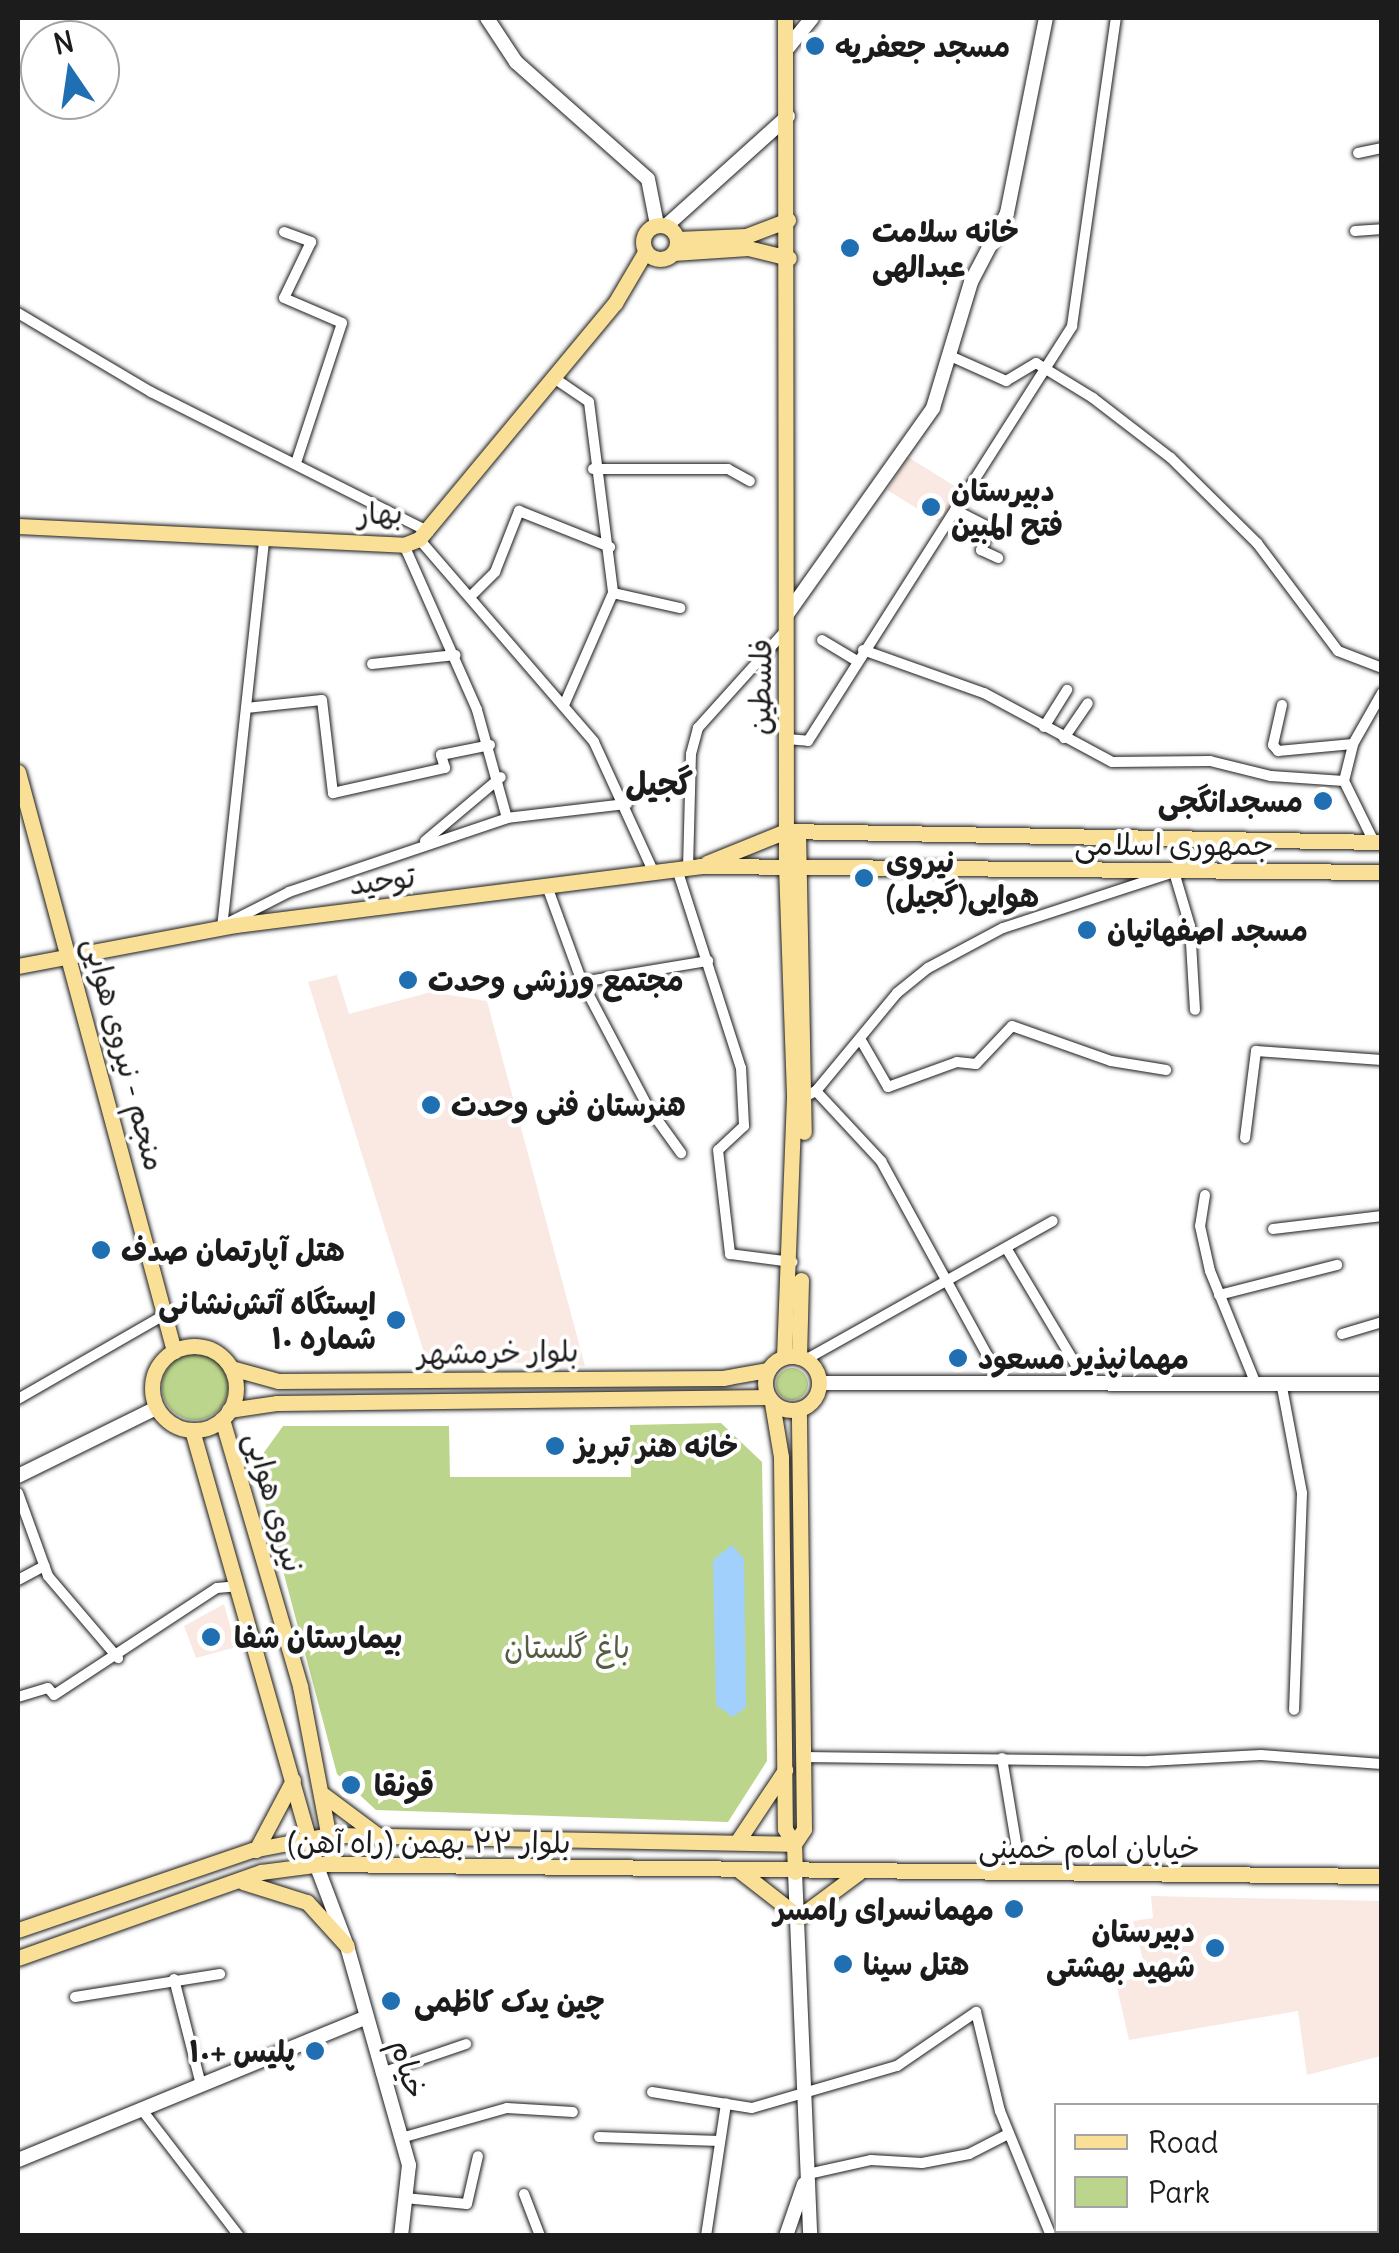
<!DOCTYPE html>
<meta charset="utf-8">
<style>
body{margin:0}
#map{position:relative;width:1399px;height:2253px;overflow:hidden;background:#fff;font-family:Delius,"Playpen Sans Arabic",sans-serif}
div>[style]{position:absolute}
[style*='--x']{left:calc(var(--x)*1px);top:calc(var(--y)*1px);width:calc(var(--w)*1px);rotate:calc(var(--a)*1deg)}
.built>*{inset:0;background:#f9e9e2;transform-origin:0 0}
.green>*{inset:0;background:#bcd58c}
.round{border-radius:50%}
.water>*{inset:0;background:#a2d0fd}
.roads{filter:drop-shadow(0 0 2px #1c1c1c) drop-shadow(0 0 2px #1c1c1c)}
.street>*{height:10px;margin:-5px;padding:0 5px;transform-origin:5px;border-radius:5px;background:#fff}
.secondary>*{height:14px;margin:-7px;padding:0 7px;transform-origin:7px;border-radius:7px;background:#fff}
.primary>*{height:15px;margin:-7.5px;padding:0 7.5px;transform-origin:7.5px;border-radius:7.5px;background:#fadf96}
.primary>.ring{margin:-7.5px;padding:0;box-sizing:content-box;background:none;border:15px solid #fadf96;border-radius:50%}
.dots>*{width:28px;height:28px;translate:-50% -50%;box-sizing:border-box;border:5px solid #fff;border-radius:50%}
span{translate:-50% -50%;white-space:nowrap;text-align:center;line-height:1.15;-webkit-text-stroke:8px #fff;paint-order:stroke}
.poi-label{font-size:30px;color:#1c1c1c;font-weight:700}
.left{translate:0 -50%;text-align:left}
.right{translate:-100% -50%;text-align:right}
.street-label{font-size:30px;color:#1c1c1c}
.park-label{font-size:30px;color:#545d43}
.neighbourhood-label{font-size:32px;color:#1c1c1c;font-weight:700}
.frame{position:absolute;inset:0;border:20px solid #1c1c1c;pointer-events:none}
.legend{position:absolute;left:1054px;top:2103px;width:325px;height:130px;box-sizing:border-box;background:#fff;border:2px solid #a4a4a4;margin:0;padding:12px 18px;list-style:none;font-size:30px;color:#1c1c1c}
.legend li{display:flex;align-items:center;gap:20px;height:50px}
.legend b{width:50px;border:2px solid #a4a4a4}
.north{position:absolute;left:20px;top:20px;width:100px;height:100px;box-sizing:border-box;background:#fff;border:2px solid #a4a4a4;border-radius:50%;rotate:347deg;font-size:28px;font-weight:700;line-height:40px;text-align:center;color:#1c1c1c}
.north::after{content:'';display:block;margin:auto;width:35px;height:45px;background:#1f6fb2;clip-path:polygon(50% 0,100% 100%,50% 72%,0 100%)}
</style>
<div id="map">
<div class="built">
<i style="left:908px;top:457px;width:62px;height:39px;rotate:32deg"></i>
<i style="clip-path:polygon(337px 975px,349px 1014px,431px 992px,487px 1001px,585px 1366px,426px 1359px,308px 982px)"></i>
<i style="clip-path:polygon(224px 1604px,236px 1647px,196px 1658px,184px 1626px)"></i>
<i style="clip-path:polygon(1151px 1896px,1381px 1901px,1381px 2056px,1307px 2075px,1298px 2011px,1129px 2040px,1116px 1983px,1147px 1975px,1133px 1921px,1153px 1918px)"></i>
</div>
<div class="green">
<i class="round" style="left:162px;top:1354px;width:66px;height:66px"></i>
<i class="round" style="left:776px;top:1368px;width:32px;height:32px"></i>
<i style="clip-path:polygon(721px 1423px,762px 1462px,767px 1761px,728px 1822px,376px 1810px,337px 1774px,255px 1465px,283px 1426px,449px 1426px,450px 1477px,631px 1477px,630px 1425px)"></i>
</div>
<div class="water">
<i style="clip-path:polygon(732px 1545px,744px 1559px,746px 1707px,733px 1717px,716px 1705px,713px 1560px)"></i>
</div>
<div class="roads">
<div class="street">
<i style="--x:1358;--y:153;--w:25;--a:-12"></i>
<i style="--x:1355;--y:231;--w:27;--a:-4"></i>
<i style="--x:284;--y:232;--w:29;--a:20"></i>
<i style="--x:311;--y:242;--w:62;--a:115.7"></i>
<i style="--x:284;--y:298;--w:63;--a:23.3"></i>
<i style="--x:342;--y:323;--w:144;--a:108.2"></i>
<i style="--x:18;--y:313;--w:155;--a:30.7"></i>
<i style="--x:151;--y:392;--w:311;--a:26.7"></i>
<i style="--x:948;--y:355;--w:64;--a:24.1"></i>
<i style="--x:1006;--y:381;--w:35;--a:-31"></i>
<i style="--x:1036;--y:363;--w:67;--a:31.6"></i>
<i style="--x:1093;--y:398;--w:98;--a:37.6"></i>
<i style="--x:1171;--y:458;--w:121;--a:44.7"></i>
<i style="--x:1257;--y:543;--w:135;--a:53.1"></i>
<i style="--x:1338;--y:651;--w:47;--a:21.1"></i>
<i style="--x:554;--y:378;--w:42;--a:34.4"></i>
<i style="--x:589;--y:402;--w:193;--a:82.8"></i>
<i style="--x:613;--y:593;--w:122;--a:113.6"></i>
<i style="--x:593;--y:469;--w:135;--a:0"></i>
<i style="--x:728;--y:469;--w:25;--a:29"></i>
<i style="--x:955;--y:510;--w:39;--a:27"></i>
<i style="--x:990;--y:528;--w:24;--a:112"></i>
<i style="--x:981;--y:550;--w:19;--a:25"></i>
<i style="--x:419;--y:539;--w:268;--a:49.2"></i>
<i style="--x:594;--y:742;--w:144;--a:65.4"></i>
<i style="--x:404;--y:545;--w:180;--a:66.1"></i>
<i style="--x:477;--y:710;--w:112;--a:74.5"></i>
<i style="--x:613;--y:593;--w:69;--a:12.6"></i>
<i style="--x:472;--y:595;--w:33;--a:-45"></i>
<i style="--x:495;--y:572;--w:66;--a:-68.5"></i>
<i style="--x:519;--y:511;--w:98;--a:21.6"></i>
<i style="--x:822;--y:640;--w:41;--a:31"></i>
<i style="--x:863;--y:650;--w:128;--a:19.6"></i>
<i style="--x:984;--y:693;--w:145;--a:28.3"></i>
<i style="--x:1112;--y:762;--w:98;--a:-0.6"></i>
<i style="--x:1210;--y:761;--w:63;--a:13.8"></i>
<i style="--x:1271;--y:776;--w:73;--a:3.9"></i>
<i style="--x:1344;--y:781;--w:68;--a:63.8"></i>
<i style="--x:372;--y:664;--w:84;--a:-6.1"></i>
<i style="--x:1282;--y:705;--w:41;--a:102.7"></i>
<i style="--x:1273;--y:745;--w:8;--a:50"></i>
<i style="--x:1278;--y:751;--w:75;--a:-5.3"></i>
<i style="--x:246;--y:708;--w:76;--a:-6"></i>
<i style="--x:322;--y:700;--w:94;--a:83.3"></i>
<i style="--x:333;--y:793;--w:115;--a:-12.6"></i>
<i style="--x:445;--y:768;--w:14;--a:-107"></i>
<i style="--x:441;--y:755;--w:50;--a:-11.5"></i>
<i style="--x:1044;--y:727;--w:44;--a:-58.1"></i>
<i style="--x:1064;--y:738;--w:42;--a:-55.6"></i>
<i style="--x:787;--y:739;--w:21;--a:5"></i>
<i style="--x:808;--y:741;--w:492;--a:-57.5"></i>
<i style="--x:1072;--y:326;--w:311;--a:-81.9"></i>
<i style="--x:1344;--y:781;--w:38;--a:-76"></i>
<i style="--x:1353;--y:744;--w:59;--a:-60.4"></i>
<i style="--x:425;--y:841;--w:99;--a:-40.1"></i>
<i style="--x:688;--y:868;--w:114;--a:-88.5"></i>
<i style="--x:691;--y:754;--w:27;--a:-75"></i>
<i style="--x:698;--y:728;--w:133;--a:-48"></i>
<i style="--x:677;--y:869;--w:209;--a:72.2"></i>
<i style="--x:741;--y:1068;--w:58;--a:87"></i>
<i style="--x:744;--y:1126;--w:35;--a:137"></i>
<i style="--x:718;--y:1150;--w:105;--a:83.4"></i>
<i style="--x:730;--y:1254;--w:63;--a:7.4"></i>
<i style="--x:548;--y:889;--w:99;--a:69.9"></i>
<i style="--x:582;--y:982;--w:141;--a:62.2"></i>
<i style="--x:648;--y:1107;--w:57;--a:54.3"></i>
<i style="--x:226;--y:924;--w:71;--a:-26.9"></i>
<i style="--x:289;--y:892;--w:230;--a:-18.7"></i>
<i style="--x:507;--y:818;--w:121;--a:-6.7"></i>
<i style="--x:222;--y:928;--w:391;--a:-83.8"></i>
<i style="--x:582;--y:982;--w:128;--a:-9.5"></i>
<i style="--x:862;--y:1042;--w:52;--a:60"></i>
<i style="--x:888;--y:1087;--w:73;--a:-19.9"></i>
<i style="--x:957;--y:1062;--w:19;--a:6"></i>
<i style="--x:976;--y:1064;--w:52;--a:-46.5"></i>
<i style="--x:1012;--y:1026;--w:105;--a:19.5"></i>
<i style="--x:1111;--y:1061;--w:56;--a:9.3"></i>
<i style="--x:816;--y:1091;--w:127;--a:-50.4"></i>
<i style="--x:897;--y:993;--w:40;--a:-39"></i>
<i style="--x:928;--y:968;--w:85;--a:-28.1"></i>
<i style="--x:1003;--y:928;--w:180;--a:-18.1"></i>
<i style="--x:1174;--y:872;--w:56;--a:73.5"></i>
<i style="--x:1190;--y:926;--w:84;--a:86.6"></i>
<i style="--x:810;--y:1094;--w:7;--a:-27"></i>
<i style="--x:816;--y:1091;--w:96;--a:47.1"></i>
<i style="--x:881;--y:1161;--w:250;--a:61.3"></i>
<i style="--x:1245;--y:1138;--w:88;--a:-82.8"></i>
<i style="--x:1256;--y:1051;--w:126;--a:4.1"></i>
<i style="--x:1205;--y:1195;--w:31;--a:99"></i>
<i style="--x:1200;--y:1226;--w:46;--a:77.5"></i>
<i style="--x:1210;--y:1271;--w:120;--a:67.9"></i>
<i style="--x:1273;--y:1229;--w:110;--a:-6.8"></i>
<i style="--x:1008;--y:1251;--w:150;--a:59.2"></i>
<i style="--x:1219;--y:1295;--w:122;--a:-14.3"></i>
<i style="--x:1342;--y:1334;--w:42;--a:-16.7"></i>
<i style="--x:805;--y:1360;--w:284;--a:-29.3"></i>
<i style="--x:1281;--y:1382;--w:113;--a:79.3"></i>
<i style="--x:1302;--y:1493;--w:217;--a:92.1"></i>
<i style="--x:18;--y:1399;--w:168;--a:-29.9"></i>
<i style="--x:18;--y:1493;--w:88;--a:70.1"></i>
<i style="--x:48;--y:1576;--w:108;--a:49.5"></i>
<i style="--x:18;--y:1580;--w:30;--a:-28"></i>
<i style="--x:18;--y:1697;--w:31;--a:-17"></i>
<i style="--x:48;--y:1688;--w:9;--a:49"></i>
<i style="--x:54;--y:1695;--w:195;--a:-33.3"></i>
<i style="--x:217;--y:1588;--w:22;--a:-5"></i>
<i style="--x:802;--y:1757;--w:346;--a:0.7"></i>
<i style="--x:1148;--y:1761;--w:113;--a:-3"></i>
<i style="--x:1261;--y:1755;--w:121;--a:4.3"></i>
<i style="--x:1002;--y:1758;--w:92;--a:80.6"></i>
<i style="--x:174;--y:1979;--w:109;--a:75.7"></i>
<i style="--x:75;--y:1997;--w:147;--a:-9"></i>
<i style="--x:381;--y:2073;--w:90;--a:-18.8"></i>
<i style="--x:652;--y:2092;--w:101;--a:9.1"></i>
<i style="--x:752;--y:2108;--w:151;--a:-16.2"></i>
<i style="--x:897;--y:2066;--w:96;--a:-34.4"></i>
<i style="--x:976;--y:2012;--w:102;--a:76.4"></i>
<i style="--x:1000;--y:2111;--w:135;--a:67.8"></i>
<i style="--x:142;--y:2110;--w:159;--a:52.4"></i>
<i style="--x:599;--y:2137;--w:121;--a:1.9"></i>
<i style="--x:401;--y:2138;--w:110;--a:-15.8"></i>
<i style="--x:507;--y:2108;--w:66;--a:3.5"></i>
<i style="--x:808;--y:2174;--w:65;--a:-12.5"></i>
<i style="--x:871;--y:2160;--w:51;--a:3.4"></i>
<i style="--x:922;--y:2163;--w:48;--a:-10.8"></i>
<i style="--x:969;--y:2154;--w:44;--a:-27.1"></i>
<i style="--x:524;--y:2194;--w:45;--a:69.1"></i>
<i style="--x:405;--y:2198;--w:62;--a:5.5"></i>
<i style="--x:467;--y:2204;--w:49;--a:-77.1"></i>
<i style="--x:1349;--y:2230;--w:6;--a:81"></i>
<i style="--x:706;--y:2236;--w:134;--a:-81.4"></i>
</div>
<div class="secondary">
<i style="--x:487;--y:18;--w:53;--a:56.6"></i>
<i style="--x:516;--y:62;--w:176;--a:41.6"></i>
<i style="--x:648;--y:179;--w:47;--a:78.9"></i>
<i style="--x:786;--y:50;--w:41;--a:-50.9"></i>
<i style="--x:666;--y:226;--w:164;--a:-42"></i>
<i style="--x:788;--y:613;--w:251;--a:-54.7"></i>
<i style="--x:933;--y:408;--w:132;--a:-73.2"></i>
<i style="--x:971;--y:282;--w:78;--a:-62.4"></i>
<i style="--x:1007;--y:213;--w:199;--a:-78.7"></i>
<i style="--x:819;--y:1383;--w:563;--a:0.1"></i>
<i style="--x:18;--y:1476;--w:154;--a:-26.2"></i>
<i style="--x:316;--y:1864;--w:88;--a:69.3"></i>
<i style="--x:347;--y:1946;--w:228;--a:74.2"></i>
<i style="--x:409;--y:2165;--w:71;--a:96.4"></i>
<i style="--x:795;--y:1872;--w:364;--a:87.6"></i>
<i style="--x:18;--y:2160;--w:376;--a:-22.3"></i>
<i style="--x:1376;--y:2163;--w:6;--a:-18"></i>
<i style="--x:786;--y:2236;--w:55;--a:-70.9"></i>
<i style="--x:1233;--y:2236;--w:9;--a:-41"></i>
</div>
<div class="primary">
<i class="ring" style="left:643px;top:225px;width:19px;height:19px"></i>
<i style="--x:677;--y:239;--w:69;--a:-2.5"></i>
<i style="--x:746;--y:236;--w:45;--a:-20.9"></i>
<i style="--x:673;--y:253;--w:75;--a:-3.8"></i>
<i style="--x:748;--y:248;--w:42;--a:13.7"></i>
<i style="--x:18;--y:526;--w:386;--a:2.8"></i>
<i style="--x:404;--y:545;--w:16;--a:-22"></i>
<i style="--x:419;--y:539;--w:307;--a:-50.3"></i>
<i style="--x:615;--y:303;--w:59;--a:-59.5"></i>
<i style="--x:18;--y:772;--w:600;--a:74.92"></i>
<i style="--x:798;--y:832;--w:300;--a:88.9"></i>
<i style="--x:707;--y:863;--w:85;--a:-22.1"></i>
<i style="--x:786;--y:831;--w:596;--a:1.06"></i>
<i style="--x:18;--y:966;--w:221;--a:-10.7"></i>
<i style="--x:235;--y:925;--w:469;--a:-7.2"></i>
<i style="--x:700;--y:866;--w:682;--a:0.5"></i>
<i class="ring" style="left:152px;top:1346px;width:69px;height:69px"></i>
<i class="ring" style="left:765px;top:1356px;width:39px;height:39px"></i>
<i style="--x:784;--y:1357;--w:262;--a:-87.8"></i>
<i style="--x:794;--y:1095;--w:228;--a:-92"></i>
<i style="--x:786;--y:867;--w:849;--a:-90.07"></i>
<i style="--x:799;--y:1357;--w:77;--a:-88.5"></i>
<i style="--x:231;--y:1368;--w:49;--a:15.5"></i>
<i style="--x:278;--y:1381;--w:445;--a:-0.4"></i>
<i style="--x:723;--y:1378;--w:46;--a:-10.1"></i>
<i style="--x:772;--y:1403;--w:55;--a:80.5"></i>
<i style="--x:781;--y:1457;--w:372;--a:89.4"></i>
<i style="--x:785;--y:1829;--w:17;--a:59"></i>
<i style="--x:794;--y:1844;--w:28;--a:88"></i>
<i style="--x:229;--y:1410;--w:49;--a:-8.3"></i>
<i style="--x:277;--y:1403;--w:491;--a:-0.7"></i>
<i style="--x:222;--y:1419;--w:278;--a:73.7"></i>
<i style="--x:300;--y:1686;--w:181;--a:79.2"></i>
<i style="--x:192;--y:1430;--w:451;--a:74.1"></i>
<i style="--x:321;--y:1793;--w:69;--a:36.7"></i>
<i style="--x:737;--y:1842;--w:87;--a:-56.3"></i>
<i style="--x:794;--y:1844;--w:18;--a:-56"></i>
<i style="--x:804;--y:1829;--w:419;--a:-90.7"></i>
<i style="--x:256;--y:1850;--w:79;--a:-62.1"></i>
<i style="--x:740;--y:1871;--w:75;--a:37.9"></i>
<i style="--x:799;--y:1917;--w:74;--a:-36.7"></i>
<i style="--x:243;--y:1882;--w:67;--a:17.4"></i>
<i style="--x:307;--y:1902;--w:59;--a:47.7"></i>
<i style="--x:18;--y:1930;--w:247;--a:-18.9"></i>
<i style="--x:252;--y:1850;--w:78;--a:-11"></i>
<i style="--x:329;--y:1835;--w:465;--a:1.1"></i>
<i style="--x:18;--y:1958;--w:258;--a:-19.5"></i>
<i style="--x:261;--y:1872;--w:63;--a:-7.4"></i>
<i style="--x:323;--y:1864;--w:1059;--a:0.65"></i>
</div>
</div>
<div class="dots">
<i style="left:815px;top:46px;background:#1f6fb2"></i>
<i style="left:850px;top:248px;background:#1f6fb2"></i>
<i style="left:931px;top:507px;background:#1f6fb2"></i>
<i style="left:1323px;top:801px;background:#1f6fb2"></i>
<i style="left:864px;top:878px;background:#1f6fb2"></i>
<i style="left:1087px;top:930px;background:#1f6fb2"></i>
<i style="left:408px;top:980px;background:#1f6fb2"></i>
<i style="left:431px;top:1105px;background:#1f6fb2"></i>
<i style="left:101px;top:1250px;background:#1f6fb2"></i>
<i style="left:396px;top:1320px;background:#1f6fb2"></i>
<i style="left:958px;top:1358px;background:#1f6fb2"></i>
<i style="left:555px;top:1446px;background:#1f6fb2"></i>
<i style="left:211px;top:1637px;background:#1f6fb2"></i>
<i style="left:351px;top:1785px;background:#1f6fb2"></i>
<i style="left:1014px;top:1909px;background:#1f6fb2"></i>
<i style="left:1215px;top:1948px;background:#1f6fb2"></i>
<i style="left:843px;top:1964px;background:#1f6fb2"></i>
<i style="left:391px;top:2001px;background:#1f6fb2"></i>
<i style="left:315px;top:2051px;background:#1f6fb2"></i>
</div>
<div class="poi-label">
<span class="left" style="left:835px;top:46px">مسجد جعفریه</span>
<span class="left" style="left:872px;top:248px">خانه سلامت<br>عبدالهی</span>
<span class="left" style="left:951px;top:507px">دبیرستان<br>فتح المبین</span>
<span class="right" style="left:1303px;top:801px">مسجدانگجی</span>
<span class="left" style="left:886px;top:878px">نیروی<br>هوایی(گجیل)</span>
<span class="left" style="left:1107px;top:930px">مسجد اصفهانیان</span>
<span class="left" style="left:428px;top:980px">مجتمع ورزشی وحدت</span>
<span class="left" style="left:451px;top:1105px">هنرستان فنی وحدت</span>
<span class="left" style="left:121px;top:1250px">هتل آپارتمان صدف</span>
<span class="right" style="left:376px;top:1320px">ایستگاه آتش‌نشانی<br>شماره ۱۰</span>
<span class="left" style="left:978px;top:1358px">مهمانپذیر مسعود</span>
<span class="left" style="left:575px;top:1446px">خانه هنر تبریز</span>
<span class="left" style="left:234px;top:1637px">بیمارستان شفا</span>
<span class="left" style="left:374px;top:1785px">قونقا</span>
<span class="right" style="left:994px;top:1909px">مهمانسرای رامسر</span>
<span class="right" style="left:1195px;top:1948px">دبیرستان<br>شهید بهشتی</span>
<span class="left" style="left:863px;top:1964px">هتل سینا</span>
<span class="left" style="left:414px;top:2001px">چین یدک کاظمی</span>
<span class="right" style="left:295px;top:2051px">پلیس +۱۰</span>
</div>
<div class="street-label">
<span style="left:380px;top:513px;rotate:-2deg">بهار</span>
<span style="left:760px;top:687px;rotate:-89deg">فلسطین</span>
<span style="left:1174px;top:844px">جمهوری اسلامی</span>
<span style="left:382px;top:880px;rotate:-7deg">توحید</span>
<span style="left:125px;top:1054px;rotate:75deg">منجم - نیروی هوایی</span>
<span style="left:498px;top:1352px;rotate:-1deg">بلوار خرمشهر</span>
<span style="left:275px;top:1502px;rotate:74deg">نیروی هوایی</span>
<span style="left:429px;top:1842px">بلوار ۲۲ بهمن (راه آهن)</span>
<span style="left:1089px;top:1847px">خیابان امام خمینی</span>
<span style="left:409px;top:2069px;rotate:74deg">خیام</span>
</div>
<div class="park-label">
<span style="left:567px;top:1647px">باغ گلستان</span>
</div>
<div class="neighbourhood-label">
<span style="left:659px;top:784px">گجیل</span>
</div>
<div class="frame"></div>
<ul class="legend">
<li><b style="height:12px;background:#fadf96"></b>Road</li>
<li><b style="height:28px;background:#bcd58c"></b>Park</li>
</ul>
<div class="north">N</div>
</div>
